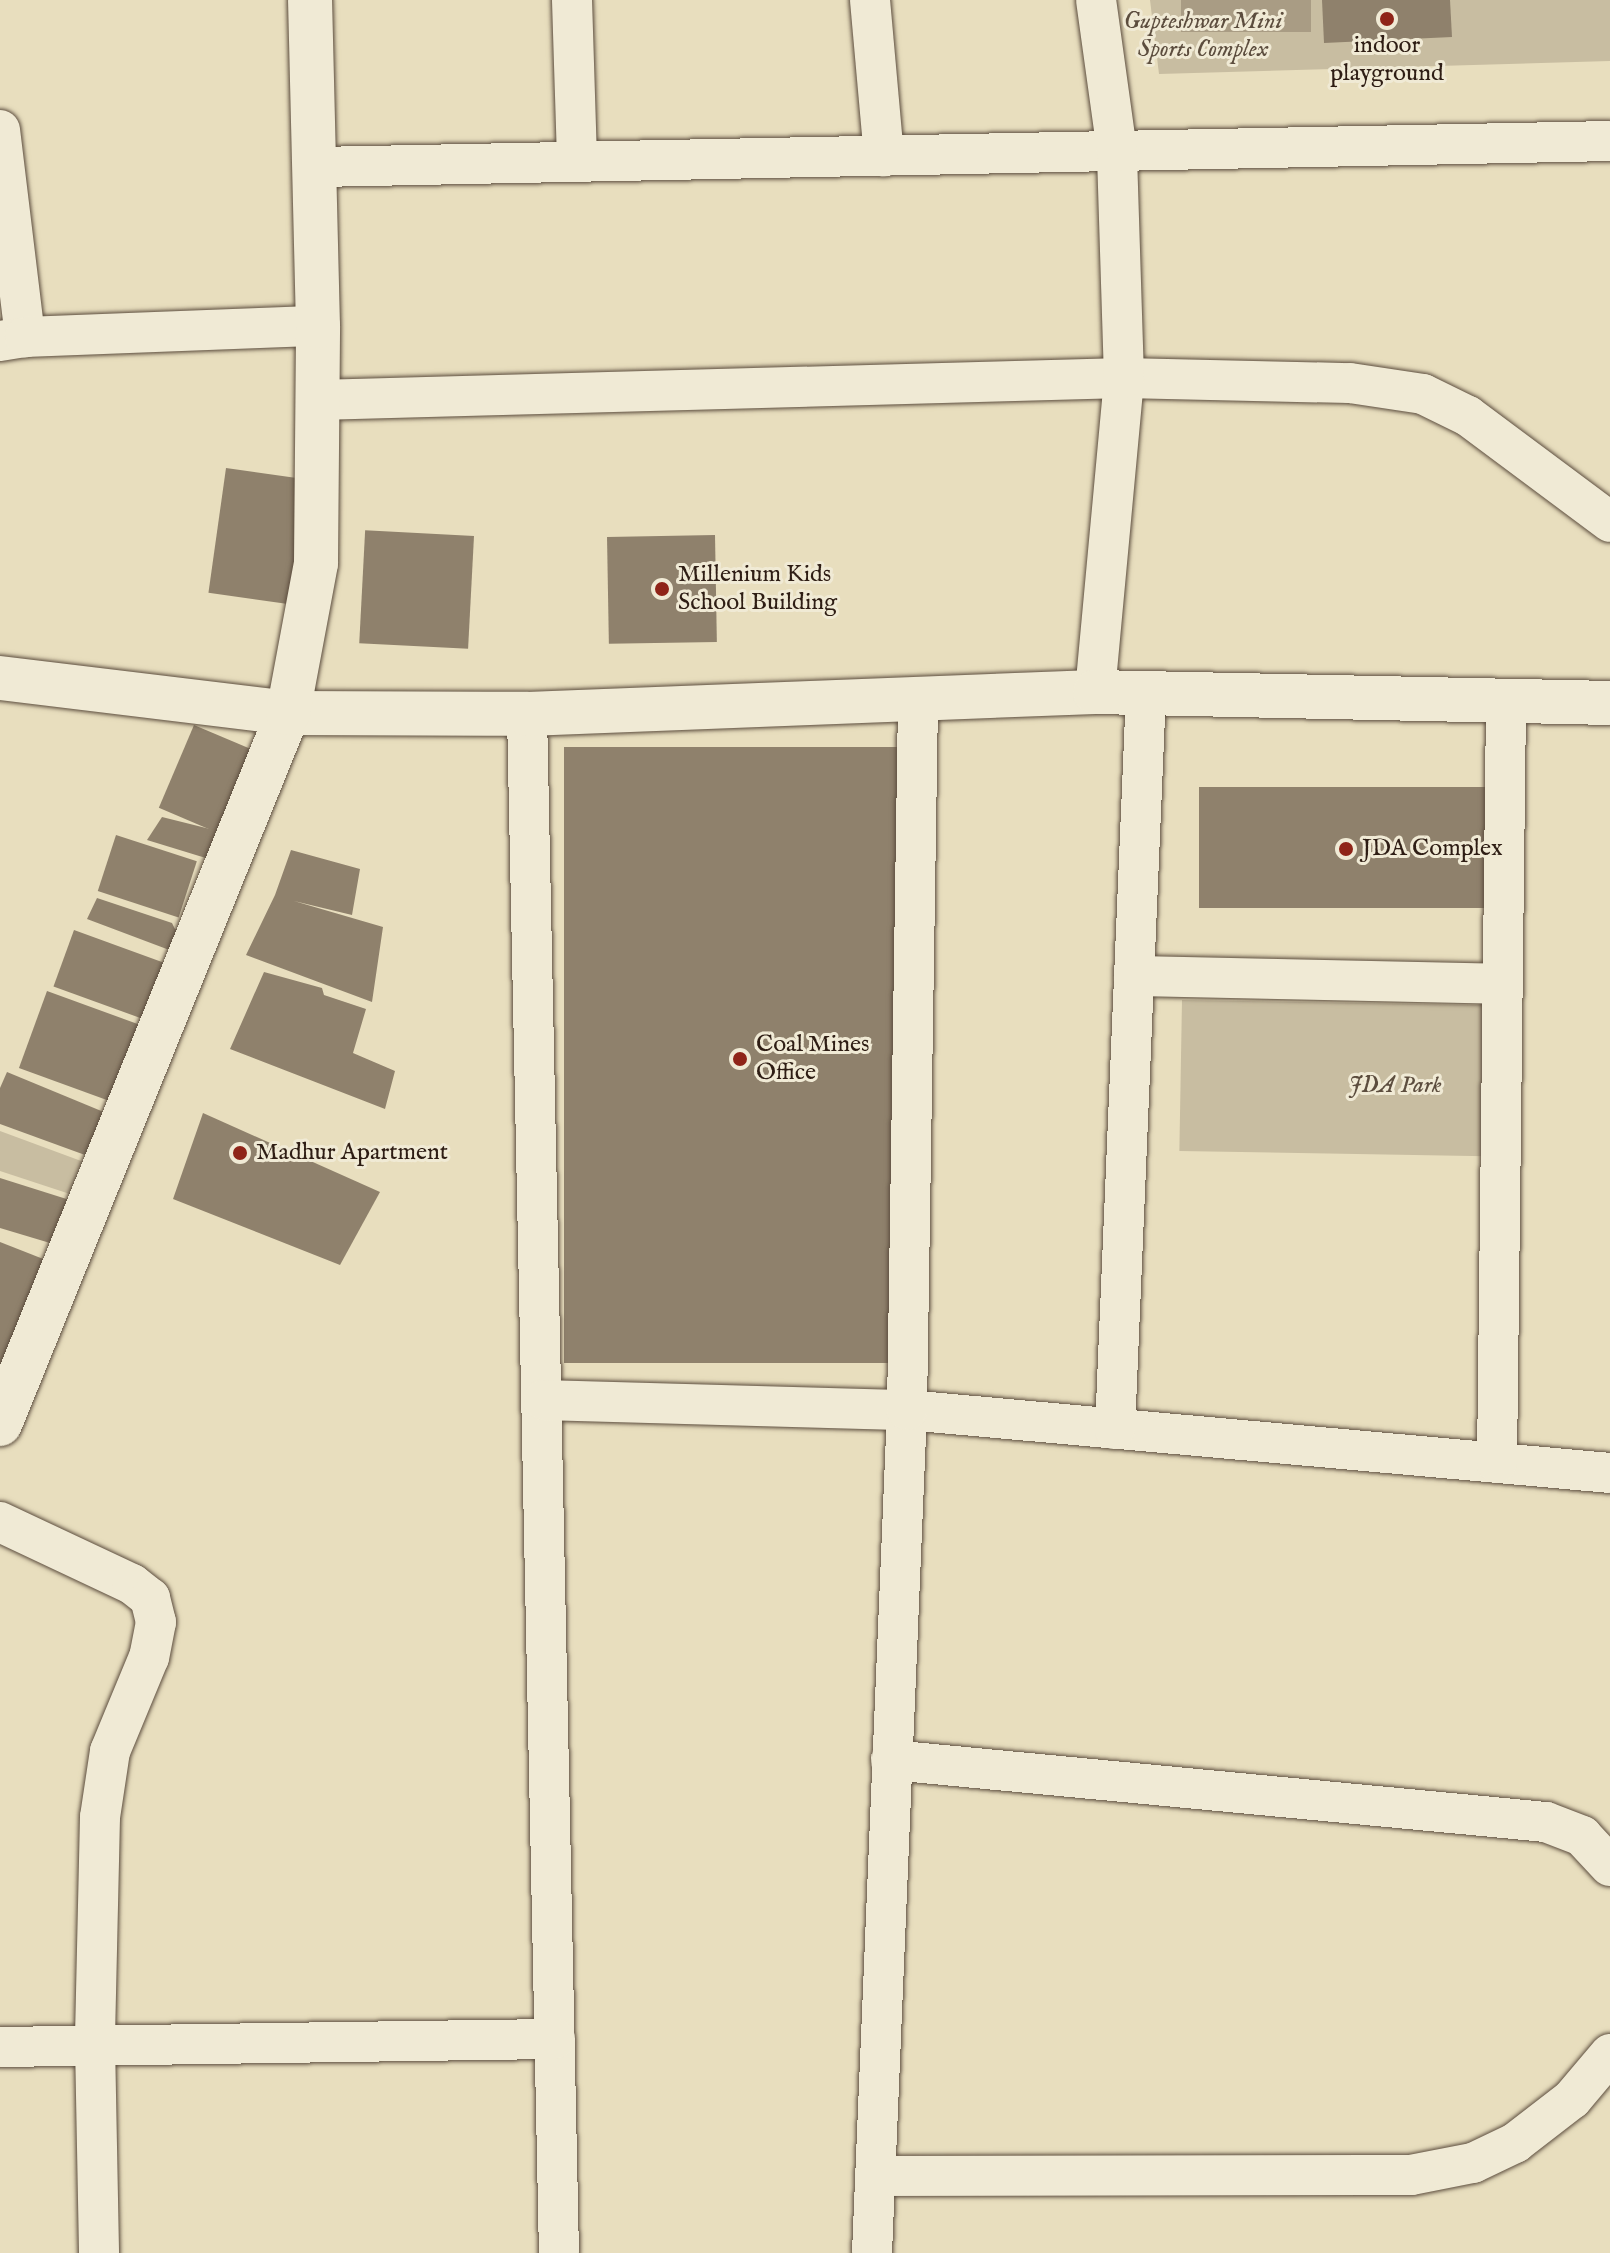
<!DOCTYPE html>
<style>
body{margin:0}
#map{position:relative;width:1610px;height:2253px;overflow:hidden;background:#e8debe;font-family:"IM FELL English",serif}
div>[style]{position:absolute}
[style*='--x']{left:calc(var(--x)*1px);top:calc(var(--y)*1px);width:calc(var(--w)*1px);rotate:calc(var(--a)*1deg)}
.green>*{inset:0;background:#c8bda1;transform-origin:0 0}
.water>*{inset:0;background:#a99c84;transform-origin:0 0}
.building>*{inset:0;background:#8f816c;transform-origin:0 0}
.roads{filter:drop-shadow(0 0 2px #5c4d3e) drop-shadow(0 0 2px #5c4d3e)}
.minor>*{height:40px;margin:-20px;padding:0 20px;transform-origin:20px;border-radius:20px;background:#f0ead5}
.tertiary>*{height:44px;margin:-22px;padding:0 22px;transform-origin:22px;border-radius:22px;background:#f0ead5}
.dots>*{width:22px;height:22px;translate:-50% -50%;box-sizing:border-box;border:4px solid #f0ead5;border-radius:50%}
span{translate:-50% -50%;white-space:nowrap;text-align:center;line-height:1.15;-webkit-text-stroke:6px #f0ead5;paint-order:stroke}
.park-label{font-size:24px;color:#5c4d3e;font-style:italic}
.poi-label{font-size:24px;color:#2e1d14}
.left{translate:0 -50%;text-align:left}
</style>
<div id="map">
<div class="green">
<i style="clip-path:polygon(1150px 0,1610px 0,1610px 61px,1159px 74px)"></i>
<i style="left:1182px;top:1000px;width:307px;height:151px;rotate:1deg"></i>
<i style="clip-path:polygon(0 1131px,92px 1165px,79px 1197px,0 1171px)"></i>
</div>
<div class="water">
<i style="left:1181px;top:0;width:130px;height:32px"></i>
</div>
<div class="building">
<i style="clip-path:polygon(1322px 0,1450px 0,1452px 37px,1324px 43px)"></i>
<i style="left:226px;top:468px;width:82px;height:126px;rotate:8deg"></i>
<i style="left:715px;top:535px;width:107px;height:108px;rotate:89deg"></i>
<i style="left:474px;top:536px;width:113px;height:109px;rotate:93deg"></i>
<i style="left:194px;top:725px;width:63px;height:90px;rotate:23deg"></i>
<i style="left:901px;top:747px;width:616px;height:337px;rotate:90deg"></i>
<i style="left:1199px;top:787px;width:295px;height:121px"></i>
<i style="clip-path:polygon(162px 817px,218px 831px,209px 859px,147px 840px)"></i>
<i style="left:116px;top:835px;width:85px;height:59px;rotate:18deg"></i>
<i style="clip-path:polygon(291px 850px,360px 869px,352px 915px,294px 901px,383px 927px,372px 1002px,246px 955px,275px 895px)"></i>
<i style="clip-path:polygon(97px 898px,172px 923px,175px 929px,189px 935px,180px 954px,87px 919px)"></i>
<i style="left:74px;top:930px;width:106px;height:60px;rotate:20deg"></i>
<i style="clip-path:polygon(264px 972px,322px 988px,324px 995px,366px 1009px,353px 1053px,395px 1071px,385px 1109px,230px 1049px)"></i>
<i style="left:47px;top:991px;width:103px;height:82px;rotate:20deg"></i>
<i style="clip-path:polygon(7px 1072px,111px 1115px,96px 1159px,0 1124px,0 1088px)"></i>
<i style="clip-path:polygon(203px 1113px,380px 1192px,340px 1265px,173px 1199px)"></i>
<i style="clip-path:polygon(0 1178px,76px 1202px,60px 1246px,0 1228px)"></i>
<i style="clip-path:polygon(0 1242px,56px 1264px,0 1372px)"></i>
</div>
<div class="roads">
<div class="minor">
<i style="--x:572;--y:0;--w:161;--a:88.2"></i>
<i style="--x:870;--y:0;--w:157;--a:84.9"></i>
<i style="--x:0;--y:130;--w:209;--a:83.1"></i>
<i style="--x:317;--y:167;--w:1293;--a:-1.15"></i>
<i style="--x:0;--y:341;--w:25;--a:-9"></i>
<i style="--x:25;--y:337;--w:293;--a:-2.2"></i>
<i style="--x:317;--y:400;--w:807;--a:-1.56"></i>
<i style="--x:1124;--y:378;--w:226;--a:1.3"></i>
<i style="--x:1350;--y:383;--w:74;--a:8.6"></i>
<i style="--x:1423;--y:394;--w:50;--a:26.1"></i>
<i style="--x:1468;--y:416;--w:177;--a:36.7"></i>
<i style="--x:1095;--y:692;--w:315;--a:-84.7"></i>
<i style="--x:1124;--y:378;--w:227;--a:-91.8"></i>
<i style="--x:1117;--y:151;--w:152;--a:-97.9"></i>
<i style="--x:527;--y:714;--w:1539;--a:88.81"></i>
<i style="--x:1134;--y:976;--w:369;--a:1.2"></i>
<i style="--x:544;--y:1400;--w:363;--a:1.6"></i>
<i style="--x:907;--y:1410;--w:706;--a:5.12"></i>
<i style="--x:1115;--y:1429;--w:737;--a:-87.59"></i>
<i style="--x:1497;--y:1463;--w:762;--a:-89.32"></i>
<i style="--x:0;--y:1522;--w:146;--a:25.2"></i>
<i style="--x:132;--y:1584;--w:23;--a:38"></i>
<i style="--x:150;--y:1598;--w:25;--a:76"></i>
<i style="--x:156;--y:1622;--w:36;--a:101"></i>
<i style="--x:149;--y:1657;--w:102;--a:112.5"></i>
<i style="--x:110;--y:1751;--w:67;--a:98.6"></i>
<i style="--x:100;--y:1817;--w:226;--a:91.3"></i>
<i style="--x:95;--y:2043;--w:210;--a:88.9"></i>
<i style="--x:891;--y:1760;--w:658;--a:5.41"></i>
<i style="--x:1546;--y:1822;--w:39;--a:21"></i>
<i style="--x:1582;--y:1836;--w:41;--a:47"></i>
<i style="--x:0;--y:2047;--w:555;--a:-0.83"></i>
<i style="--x:875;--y:2176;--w:536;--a:-0.11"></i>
<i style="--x:1411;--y:2175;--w:63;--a:-11"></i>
<i style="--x:1473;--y:2163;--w:47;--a:-25.5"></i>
<i style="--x:1515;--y:2143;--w:72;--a:-37.7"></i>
<i style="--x:1572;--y:2099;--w:59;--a:-49.8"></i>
<i style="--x:872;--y:2253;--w:844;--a:-87.62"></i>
<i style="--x:907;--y:1410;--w:709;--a:-89.11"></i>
</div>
<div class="tertiary">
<i style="--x:0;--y:678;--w:290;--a:6.9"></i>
<i style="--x:288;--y:713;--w:239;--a:0.2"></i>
<i style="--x:527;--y:714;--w:568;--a:-2.22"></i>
<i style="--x:1095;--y:692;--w:515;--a:1.22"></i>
<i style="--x:0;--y:1424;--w:767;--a:-67.95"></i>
<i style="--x:288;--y:713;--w:153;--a:-79.4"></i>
<i style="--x:316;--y:563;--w:237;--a:-89.5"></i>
<i style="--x:318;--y:326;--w:326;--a:-91.4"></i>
</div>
</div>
<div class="dots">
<i style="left:1387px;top:19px;background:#8f2418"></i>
<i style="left:662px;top:589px;background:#8f2418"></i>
<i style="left:1346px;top:849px;background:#8f2418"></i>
<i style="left:740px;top:1059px;background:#8f2418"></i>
<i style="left:240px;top:1153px;background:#8f2418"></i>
</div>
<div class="park-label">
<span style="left:1203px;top:36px">Gupteshwar Mini<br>Sports Complex</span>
<span style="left:1395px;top:1086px">JDA Park</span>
</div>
<div class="poi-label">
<span style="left:1387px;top:60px">indoor<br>playground</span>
<span class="left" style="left:678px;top:589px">Millenium Kids<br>School Building</span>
<span class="left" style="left:1362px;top:849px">JDA Complex</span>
<span class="left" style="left:756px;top:1059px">Coal Mines<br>Office</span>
<span class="left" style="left:256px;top:1153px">Madhur Apartment</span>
</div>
</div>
